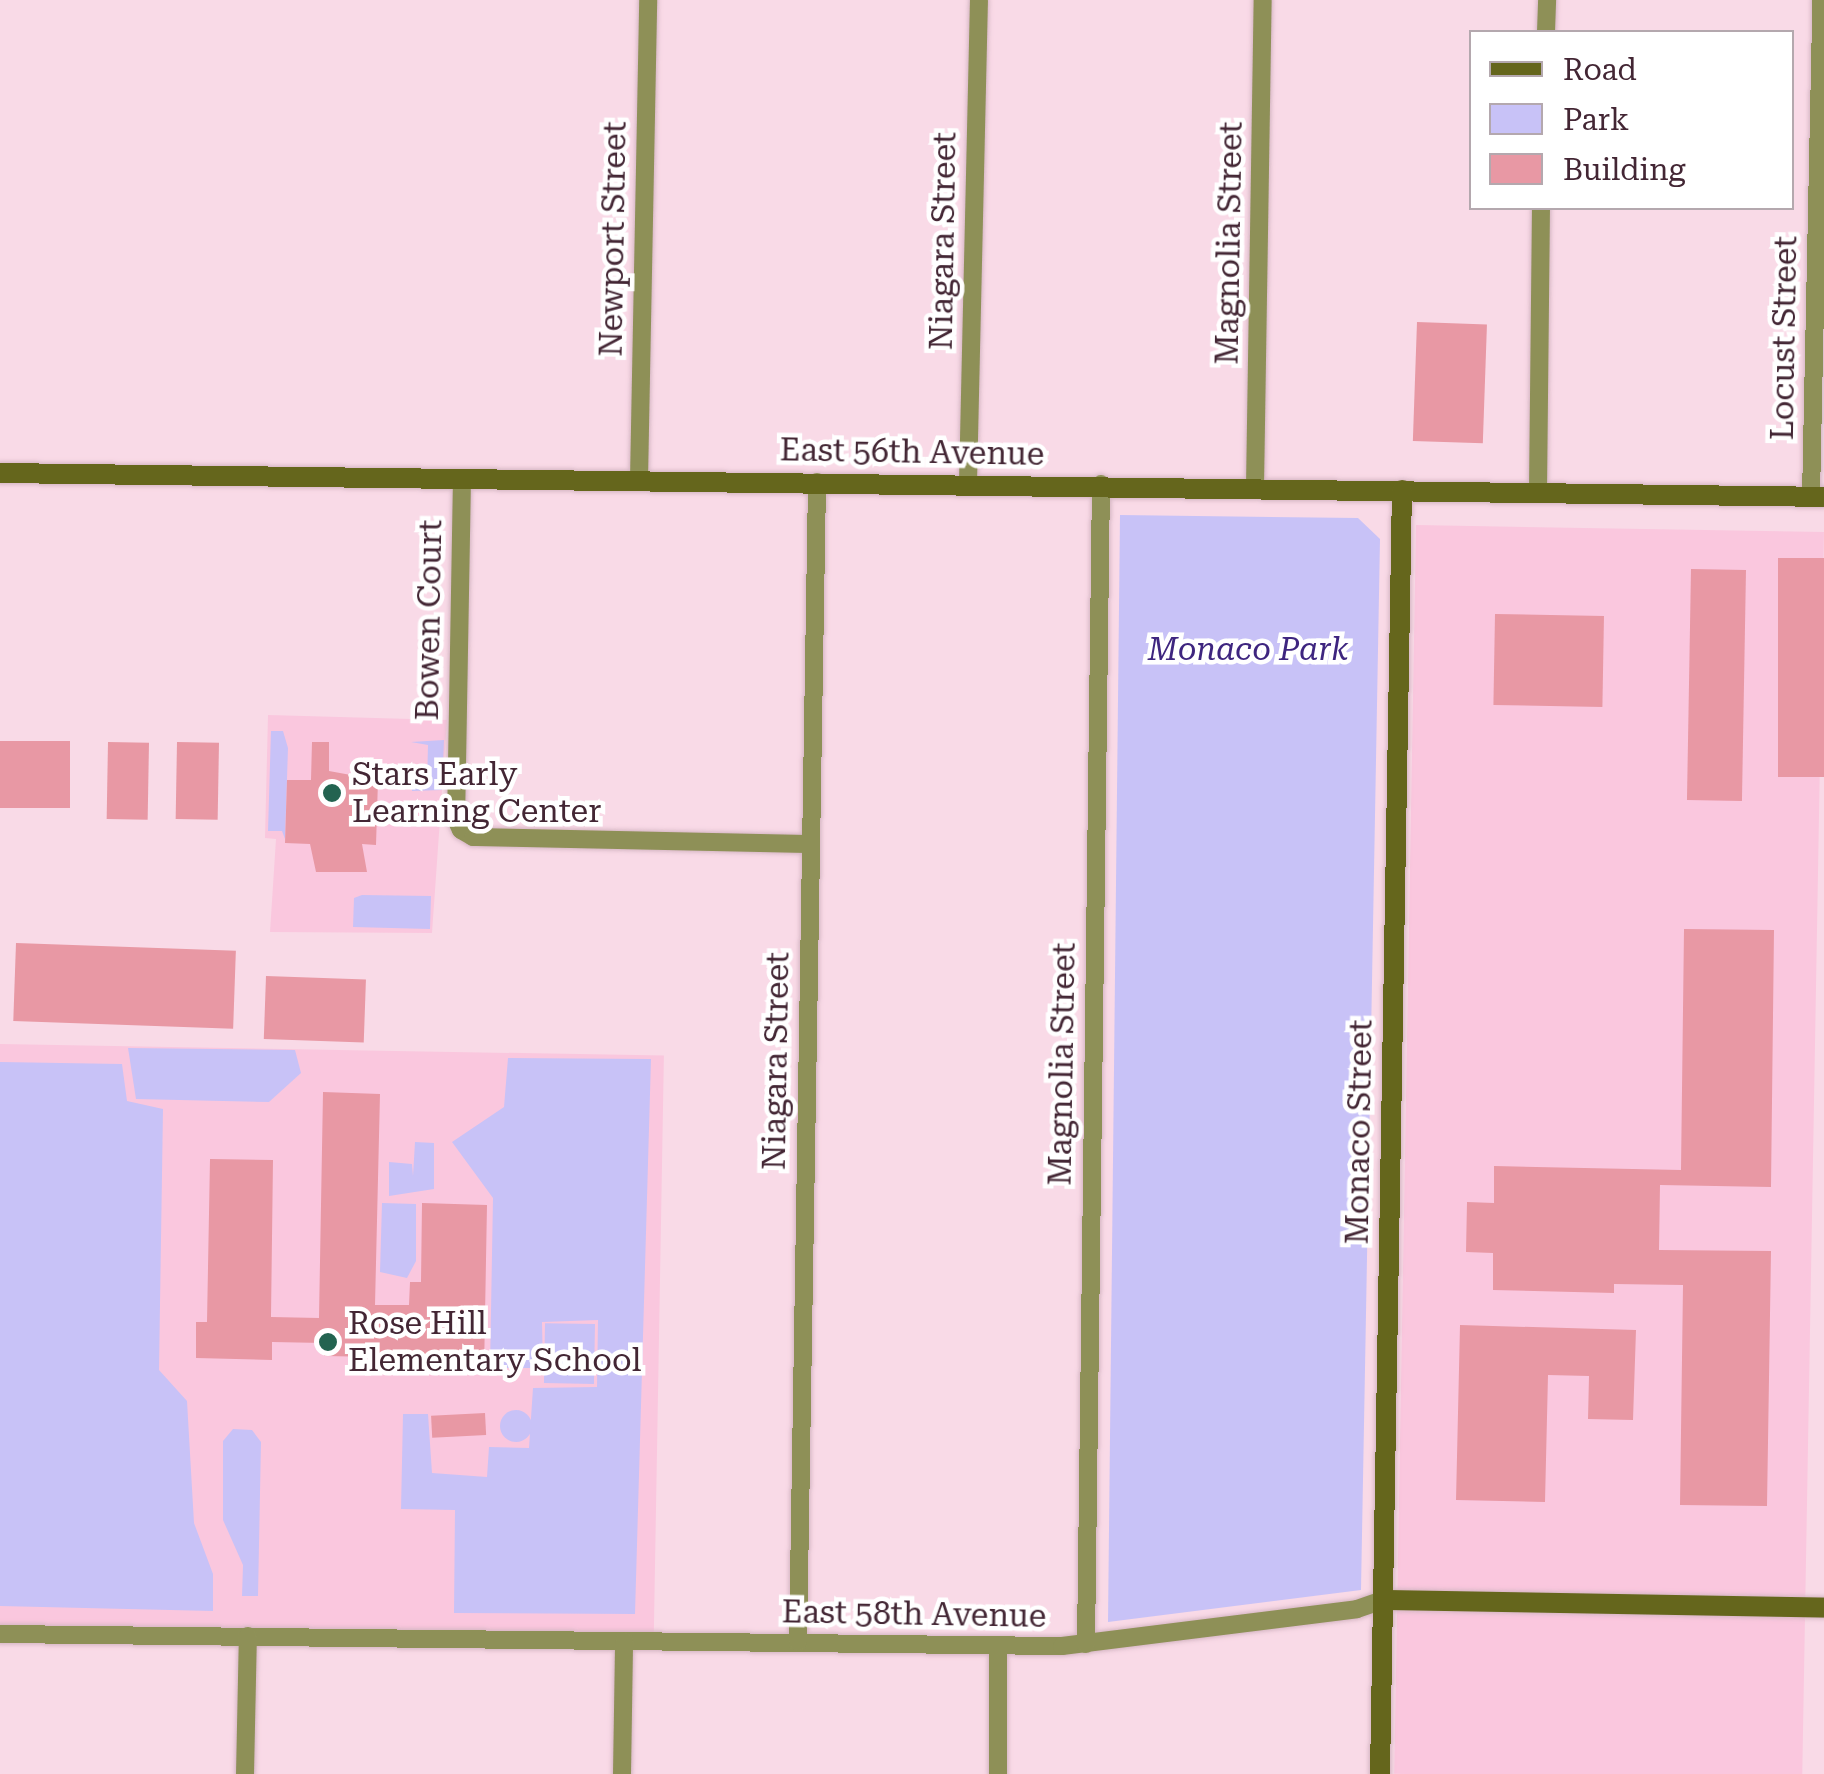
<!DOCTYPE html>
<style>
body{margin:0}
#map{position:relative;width:1824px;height:1774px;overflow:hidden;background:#f9dae7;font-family:"Roboto Serif",serif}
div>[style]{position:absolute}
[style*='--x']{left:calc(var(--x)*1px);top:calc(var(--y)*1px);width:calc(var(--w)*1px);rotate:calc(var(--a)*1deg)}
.built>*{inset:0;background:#fac7de;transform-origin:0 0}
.green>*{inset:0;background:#c8c2f7;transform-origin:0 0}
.round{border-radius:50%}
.building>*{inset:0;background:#e898a4;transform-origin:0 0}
.roads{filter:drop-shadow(0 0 2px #d5b6c3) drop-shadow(0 0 2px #d5b6c3)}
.street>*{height:18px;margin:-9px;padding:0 9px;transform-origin:9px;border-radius:9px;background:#8e9057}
.secondary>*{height:20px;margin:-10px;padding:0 10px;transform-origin:10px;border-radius:10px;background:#65661c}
.dots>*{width:28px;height:28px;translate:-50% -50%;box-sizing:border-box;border:5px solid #fff;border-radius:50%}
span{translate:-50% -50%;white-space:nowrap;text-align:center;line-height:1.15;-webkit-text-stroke:9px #fff;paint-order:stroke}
.street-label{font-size:32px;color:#432634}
.park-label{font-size:32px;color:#3e257f;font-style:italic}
.poi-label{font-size:32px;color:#432634}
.left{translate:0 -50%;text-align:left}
.legend{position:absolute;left:1469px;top:30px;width:325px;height:180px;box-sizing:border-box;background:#fff;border:2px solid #b4a8ae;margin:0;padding:12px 18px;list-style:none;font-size:30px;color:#432634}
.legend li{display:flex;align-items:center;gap:20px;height:50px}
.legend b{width:50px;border:2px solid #b4a8ae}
</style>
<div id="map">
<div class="built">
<i style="left:1416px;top:525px;width:408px;height:1249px;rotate:1deg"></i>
<i style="clip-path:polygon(268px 715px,447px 720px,432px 933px,270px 932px,276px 839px,265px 838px)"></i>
<i style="left:0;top:1044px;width:664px;height:589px;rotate:1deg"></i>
</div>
<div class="green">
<i style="clip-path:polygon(1120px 515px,1358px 518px,1380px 539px,1361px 1590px,1108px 1622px)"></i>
<i style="clip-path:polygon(271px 731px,283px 731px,288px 748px,285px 839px,282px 831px,268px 831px)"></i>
<i style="clip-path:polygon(444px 740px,442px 790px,412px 791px,412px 785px,427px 785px,428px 745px,411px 742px)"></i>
<i style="clip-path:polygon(362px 895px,431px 896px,430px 929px,353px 927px,354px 898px)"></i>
<i style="clip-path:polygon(128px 1048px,295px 1050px,301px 1073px,269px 1102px,136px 1099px)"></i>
<i style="clip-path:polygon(508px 1058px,651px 1059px,635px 1614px,454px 1613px,455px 1510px,401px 1509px,403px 1414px,428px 1414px,432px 1473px,487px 1477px,489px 1447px,529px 1448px,533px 1388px,597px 1387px,598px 1320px,542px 1322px,543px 1368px,490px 1368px,493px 1198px,452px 1142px,504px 1107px)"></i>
<i style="clip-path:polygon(0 1062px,122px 1064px,127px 1101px,163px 1109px,159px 1370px,187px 1401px,194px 1523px,213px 1574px,213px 1611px,0 1606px)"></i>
<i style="clip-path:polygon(415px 1142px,434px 1143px,434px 1189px,389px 1196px,389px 1162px,412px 1164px,413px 1176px)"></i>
<i style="clip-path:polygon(382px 1203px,416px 1204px,416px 1261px,407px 1278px,380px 1272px)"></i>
<i style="left:595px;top:1324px;width:60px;height:50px;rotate:91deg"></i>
<i class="round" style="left:500px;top:1410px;width:32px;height:32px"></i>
<i style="clip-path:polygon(233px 1429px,252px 1430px,261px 1442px,258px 1596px,242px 1596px,243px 1565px,223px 1520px,223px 1441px)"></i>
</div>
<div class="building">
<i style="left:1417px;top:322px;width:70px;height:119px;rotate:2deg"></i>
<i style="left:1778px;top:558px;width:46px;height:219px"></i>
<i style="left:1691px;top:569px;width:55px;height:231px;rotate:1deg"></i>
<i style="left:1495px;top:614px;width:109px;height:91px;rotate:1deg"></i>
<i style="left:0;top:741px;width:70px;height:67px"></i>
<i style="left:108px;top:742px;width:41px;height:77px;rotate:1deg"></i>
<i style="left:177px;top:742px;width:42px;height:77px;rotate:1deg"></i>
<i style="clip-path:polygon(312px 742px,329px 742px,329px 771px,378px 780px,376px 845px,362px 844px,367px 872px,316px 872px,310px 844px,285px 843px,287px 780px,311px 780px)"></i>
<i style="clip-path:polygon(1684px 929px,1774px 930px,1771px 1187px,1660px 1185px,1659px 1250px,1771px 1251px,1767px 1506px,1680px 1505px,1683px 1285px,1614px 1284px,1614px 1293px,1493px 1290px,1493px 1253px,1466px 1252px,1467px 1202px,1494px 1203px,1494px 1166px,1681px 1170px)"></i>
<i style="left:16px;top:943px;width:220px;height:78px;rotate:2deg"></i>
<i style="left:266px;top:976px;width:100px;height:63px;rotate:2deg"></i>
<i style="clip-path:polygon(323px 1092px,380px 1094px,375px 1305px,409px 1305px,410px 1282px,421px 1282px,422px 1203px,487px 1205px,484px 1371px,377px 1374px,378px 1357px,324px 1356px,324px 1343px,272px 1342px,272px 1360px,196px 1358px,196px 1322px,207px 1322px,210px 1159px,273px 1160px,271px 1317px,319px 1318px)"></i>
<i style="clip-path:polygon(1460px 1325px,1636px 1330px,1633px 1420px,1588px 1419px,1589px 1376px,1548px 1375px,1545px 1502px,1456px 1500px)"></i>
<i style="left:485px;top:1413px;width:22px;height:54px;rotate:87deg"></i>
</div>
<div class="roads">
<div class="street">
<i style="--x:1546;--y:32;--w:32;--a:-88"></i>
<i style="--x:462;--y:478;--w:341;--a:91"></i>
<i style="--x:456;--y:819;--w:12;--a:66"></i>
<i style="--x:461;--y:830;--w:14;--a:30"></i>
<i style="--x:473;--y:837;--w:337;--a:1.2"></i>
<i style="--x:639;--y:480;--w:480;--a:-88.9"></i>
<i style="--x:968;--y:483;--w:483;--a:-88.7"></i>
<i style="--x:1255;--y:487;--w:487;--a:-89.1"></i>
<i style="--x:1538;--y:492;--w:284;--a:-89.4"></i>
<i style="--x:1811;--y:497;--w:497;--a:-88.8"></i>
<i style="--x:0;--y:1634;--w:1062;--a:0.65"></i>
<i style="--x:1062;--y:1646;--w:297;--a:-7.1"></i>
<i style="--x:1357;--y:1609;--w:28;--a:-19"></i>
<i style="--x:798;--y:1642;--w:1160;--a:-89.06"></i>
<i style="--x:1086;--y:1644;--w:1160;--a:-89.26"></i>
<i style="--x:998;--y:1646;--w:128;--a:90"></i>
<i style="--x:245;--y:1774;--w:138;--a:-88.8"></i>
<i style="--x:622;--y:1774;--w:133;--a:-89.1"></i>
</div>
<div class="secondary">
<i style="--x:0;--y:473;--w:1824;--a:0.75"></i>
<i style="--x:1383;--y:1600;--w:441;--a:1"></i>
<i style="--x:1380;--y:1774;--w:1284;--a:-89.02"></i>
</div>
</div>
<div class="dots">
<i style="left:332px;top:793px;background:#236350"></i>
<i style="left:328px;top:1342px;background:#236350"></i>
</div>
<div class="street-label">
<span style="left:613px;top:239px;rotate:-89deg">Newport Street</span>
<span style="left:943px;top:241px;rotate:-89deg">Niagara Street</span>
<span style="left:1229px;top:243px;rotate:-89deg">Magnolia Street</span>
<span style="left:1784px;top:338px;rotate:-89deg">Locust Street</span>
<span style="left:912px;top:452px;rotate:1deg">East 56th Avenue</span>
<span style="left:429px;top:620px;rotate:-89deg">Bowen Court</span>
<span style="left:776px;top:1061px;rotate:-89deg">Niagara Street</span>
<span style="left:1062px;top:1064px;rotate:-89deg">Magnolia Street</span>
<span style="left:1359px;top:1132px;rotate:-89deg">Monaco Street</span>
<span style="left:914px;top:1614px;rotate:1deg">East 58th Avenue</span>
</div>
<div class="park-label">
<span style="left:1248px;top:649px">Monaco Park</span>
</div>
<div class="poi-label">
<span class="left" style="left:352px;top:793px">Stars Early<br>Learning Center</span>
<span class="left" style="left:348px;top:1342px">Rose Hill<br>Elementary School</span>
</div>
<ul class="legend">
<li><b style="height:12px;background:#65661c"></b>Road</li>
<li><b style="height:28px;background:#c8c2f7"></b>Park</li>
<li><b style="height:28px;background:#e898a4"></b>Building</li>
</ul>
</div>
